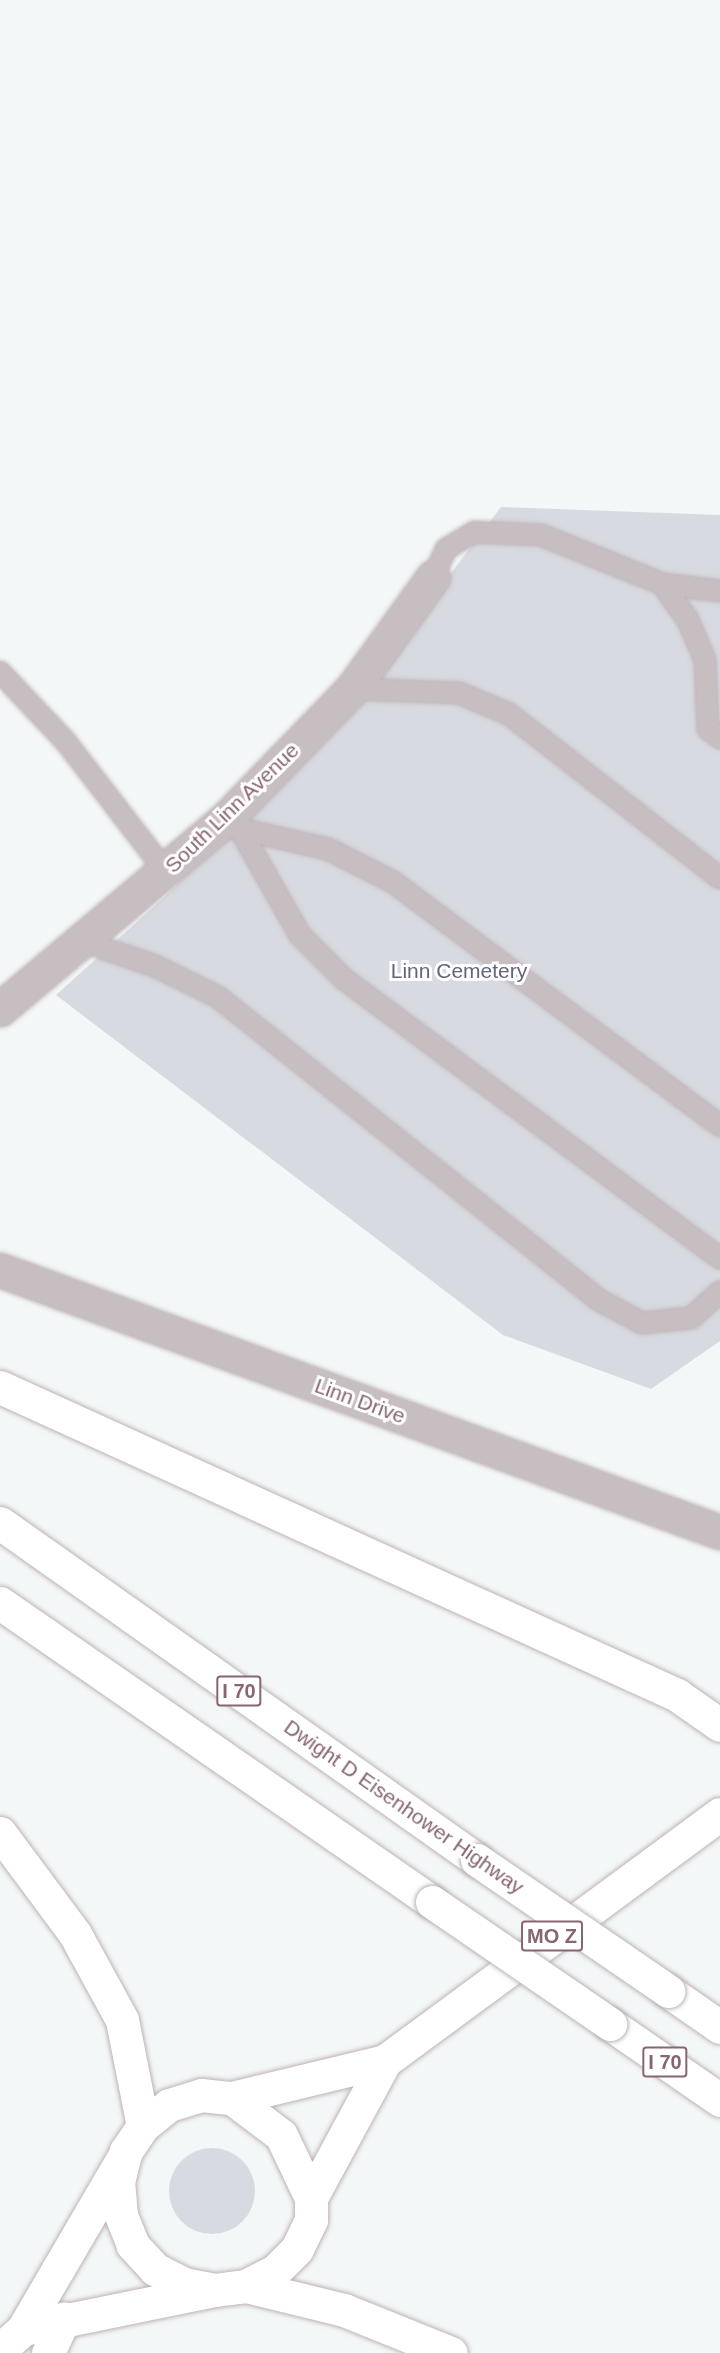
<!DOCTYPE html>
<style>
body{margin:0}
#map{position:relative;width:720px;height:2353px;overflow:hidden;background:#f4f7f7;font-family:Helvetica,sans-serif}
div>[style]{position:absolute}
[style*='--x']{left:calc(var(--x)*1px);top:calc(var(--y)*1px);width:calc(var(--w)*1px);rotate:calc(var(--a)*1deg)}
.green>*{inset:0;background:#d8dae1}
.round{border-radius:50%}
.roads{filter:drop-shadow(0 0 2px #beb2b6) drop-shadow(0 0 2px #beb2b6)}
.lane>*{height:20px;margin:-10px;padding:0 10px;transform-origin:10px;border-radius:10px;background:#c7bec1}
.street>*{height:33px;margin:-16.5px;padding:0 16.5px;transform-origin:16.5px;border-radius:16.5px;background:#c7bec1}
.secondary>*{height:33px;margin:-16.5px;padding:0 16.5px;transform-origin:16.5px;border-radius:16.5px;background:#fff}
.primary>*{height:33px;margin:-16.5px;padding:0 16.5px;transform-origin:16.5px;border-radius:16.5px;background:#fff}
.highway>*{height:33px;margin:-16.5px;padding:0 16.5px;transform-origin:16.5px;border-radius:16.5px;background:#fff}
.bridges{filter:drop-shadow(0 0 2px #bbb3b6) drop-shadow(0 0 2px #bbb3b6)}
.highway-bridge>*{height:33px;margin:-16.5px;padding:0 16.5px;transform-origin:16.5px;border-radius:16.5px;background:#fff}
span{translate:-50% -50%;white-space:nowrap;text-align:center;line-height:1.15;-webkit-text-stroke:6px #fff;paint-order:stroke}
.shield-label span{padding:2px 4px;background:#fff;border:2px solid;border-radius:4px;-webkit-text-stroke-width:0}
.shield-label{font-size:20px;color:#876571;font-weight:700}
.street-label{font-size:21px;color:#876571}
.park-label{font-size:21px;color:#64647d}
</style>
<div id="map">
<div class="green">
<i style="clip-path:polygon(501px 507px,720px 515px,720px 1341px,651px 1389px,503px 1335px,56px 995px,161px 900px,333px 729px)"></i>
<i class="round" style="left:169px;top:2148px;width:86px;height:86px"></i>
</div>
<div class="roads">
<div class="lane">
<i style="--x:433;--y:577;--w:31;--a:-65"></i>
<i style="--x:446;--y:549;--w:33;--a:-31"></i>
<i style="--x:474;--y:532;--w:67;--a:2.6"></i>
<i style="--x:541;--y:535;--w:131;--a:22"></i>
<i style="--x:662;--y:584;--w:58;--a:6.9"></i>
<i style="--x:662;--y:584;--w:44;--a:54.2"></i>
<i style="--x:688;--y:620;--w:43;--a:67"></i>
<i style="--x:705;--y:660;--w:69;--a:87.5"></i>
<i style="--x:708;--y:729;--w:15;--a:37"></i>
<i style="--x:0;--y:672;--w:96;--a:46.7"></i>
<i style="--x:66;--y:742;--w:164;--a:52.4"></i>
<i style="--x:352;--y:689;--w:107;--a:2.1"></i>
<i style="--x:459;--y:693;--w:54;--a:22.8"></i>
<i style="--x:509;--y:714;--w:267;--a:37.9"></i>
<i style="--x:236;--y:828;--w:94;--a:12.9"></i>
<i style="--x:328;--y:849;--w:73;--a:26.9"></i>
<i style="--x:393;--y:882;--w:408;--a:36.7"></i>
<i style="--x:242;--y:833;--w:117;--a:60.4"></i>
<i style="--x:300;--y:935;--w:62;--a:45"></i>
<i style="--x:344;--y:979;--w:468;--a:36.6"></i>
<i style="--x:85;--y:942;--w:74;--a:18.9"></i>
<i style="--x:155;--y:966;--w:70;--a:26.2"></i>
<i style="--x:218;--y:997;--w:485;--a:38.5"></i>
<i style="--x:597;--y:1299;--w:51;--a:28.1"></i>
<i style="--x:642;--y:1323;--w:49;--a:-5.8"></i>
<i style="--x:691;--y:1318;--w:39;--a:-42"></i>
</div>
<div class="street">
<i style="--x:0;--y:1009;--w:295;--a:-40.1"></i>
<i style="--x:226;--y:819;--w:181;--a:-45.9"></i>
<i style="--x:352;--y:689;--w:138;--a:-54.1"></i>
<i style="--x:0;--y:1270;--w:766;--a:20"></i>
</div>
<div class="secondary">
<i style="--x:23;--y:2329;--w:196;--a:-11.5"></i>
<i style="--x:0;--y:2350;--w:31;--a:-42"></i>
<i style="--x:23;--y:2329;--w:200;--a:-59.7"></i>
<i style="--x:48;--y:2353;--w:38;--a:-65"></i>
</div>
<div class="primary">
<i style="--x:201;--y:2095;--w:31;--a:6"></i>
<i style="--x:232;--y:2098;--w:61;--a:37.1"></i>
<i style="--x:281;--y:2135;--w:70;--a:64.5"></i>
<i style="--x:311;--y:2198;--w:22;--a:90"></i>
<i style="--x:311;--y:2220;--w:32;--a:116"></i>
<i style="--x:297;--y:2249;--w:31;--a:135"></i>
<i style="--x:275;--y:2271;--w:33;--a:153"></i>
<i style="--x:246;--y:2286;--w:31;--a:173"></i>
<i style="--x:215;--y:2290;--w:32;--a:-169"></i>
<i style="--x:184;--y:2284;--w:33;--a:-153"></i>
<i style="--x:155;--y:2269;--w:33;--a:-133"></i>
<i style="--x:133;--y:2245;--w:32;--a:-112"></i>
<i style="--x:121;--y:2215;--w:33;--a:-95"></i>
<i style="--x:118;--y:2182;--w:32;--a:-76"></i>
<i style="--x:126;--y:2151;--w:30;--a:-56"></i>
<i style="--x:143;--y:2126;--w:33;--a:-39"></i>
<i style="--x:169;--y:2105;--w:34;--a:-17"></i>
<i style="--x:232;--y:2098;--w:157;--a:-13.6"></i>
<i style="--x:385;--y:2061;--w:416;--a:-36.4"></i>
<i style="--x:311;--y:2198;--w:156;--a:-61.6"></i>
</div>
<div class="highway">
<i style="--x:0;--y:1387;--w:744;--a:24.46"></i>
<i style="--x:677;--y:1695;--w:52;--a:34.9"></i>
<i style="--x:0;--y:1523;--w:584;--a:35.24"></i>
<i style="--x:0;--y:1603;--w:525;--a:34.69"></i>
<i style="--x:0;--y:1833;--w:126;--a:53.4"></i>
<i style="--x:75;--y:1934;--w:98;--a:61.3"></i>
<i style="--x:122;--y:2020;--w:108;--a:78.8"></i>
<i style="--x:668;--y:1991;--w:63;--a:34.7"></i>
<i style="--x:610;--y:2024;--w:134;--a:34.6"></i>
<i style="--x:246;--y:2286;--w:101;--a:13.8"></i>
<i style="--x:344;--y:2310;--w:115;--a:21.9"></i>
</div>
</div>
<div class="bridges">
<div class="highway-bridge">
<i style="--x:477;--y:1860;--w:232;--a:34.4"></i>
<i style="--x:432;--y:1902;--w:216;--a:34.4"></i>
</div>
</div>
<div class="shield-label">
<span style="left:239px;top:1691px">I 70</span>
<span style="left:552px;top:1936px">MO Z</span>
<span style="left:665px;top:2062px">I 70</span>
</div>
<div class="street-label">
<span style="left:232px;top:808px;rotate:-44deg">South Linn Avenue</span>
<span style="left:360px;top:1401px;rotate:20deg">Linn Drive</span>
<span style="left:404px;top:1807px;rotate:35deg">Dwight D Eisenhower Highway</span>
</div>
<div class="park-label">
<span style="left:459px;top:971px">Linn Cemetery</span>
</div>
</div>
